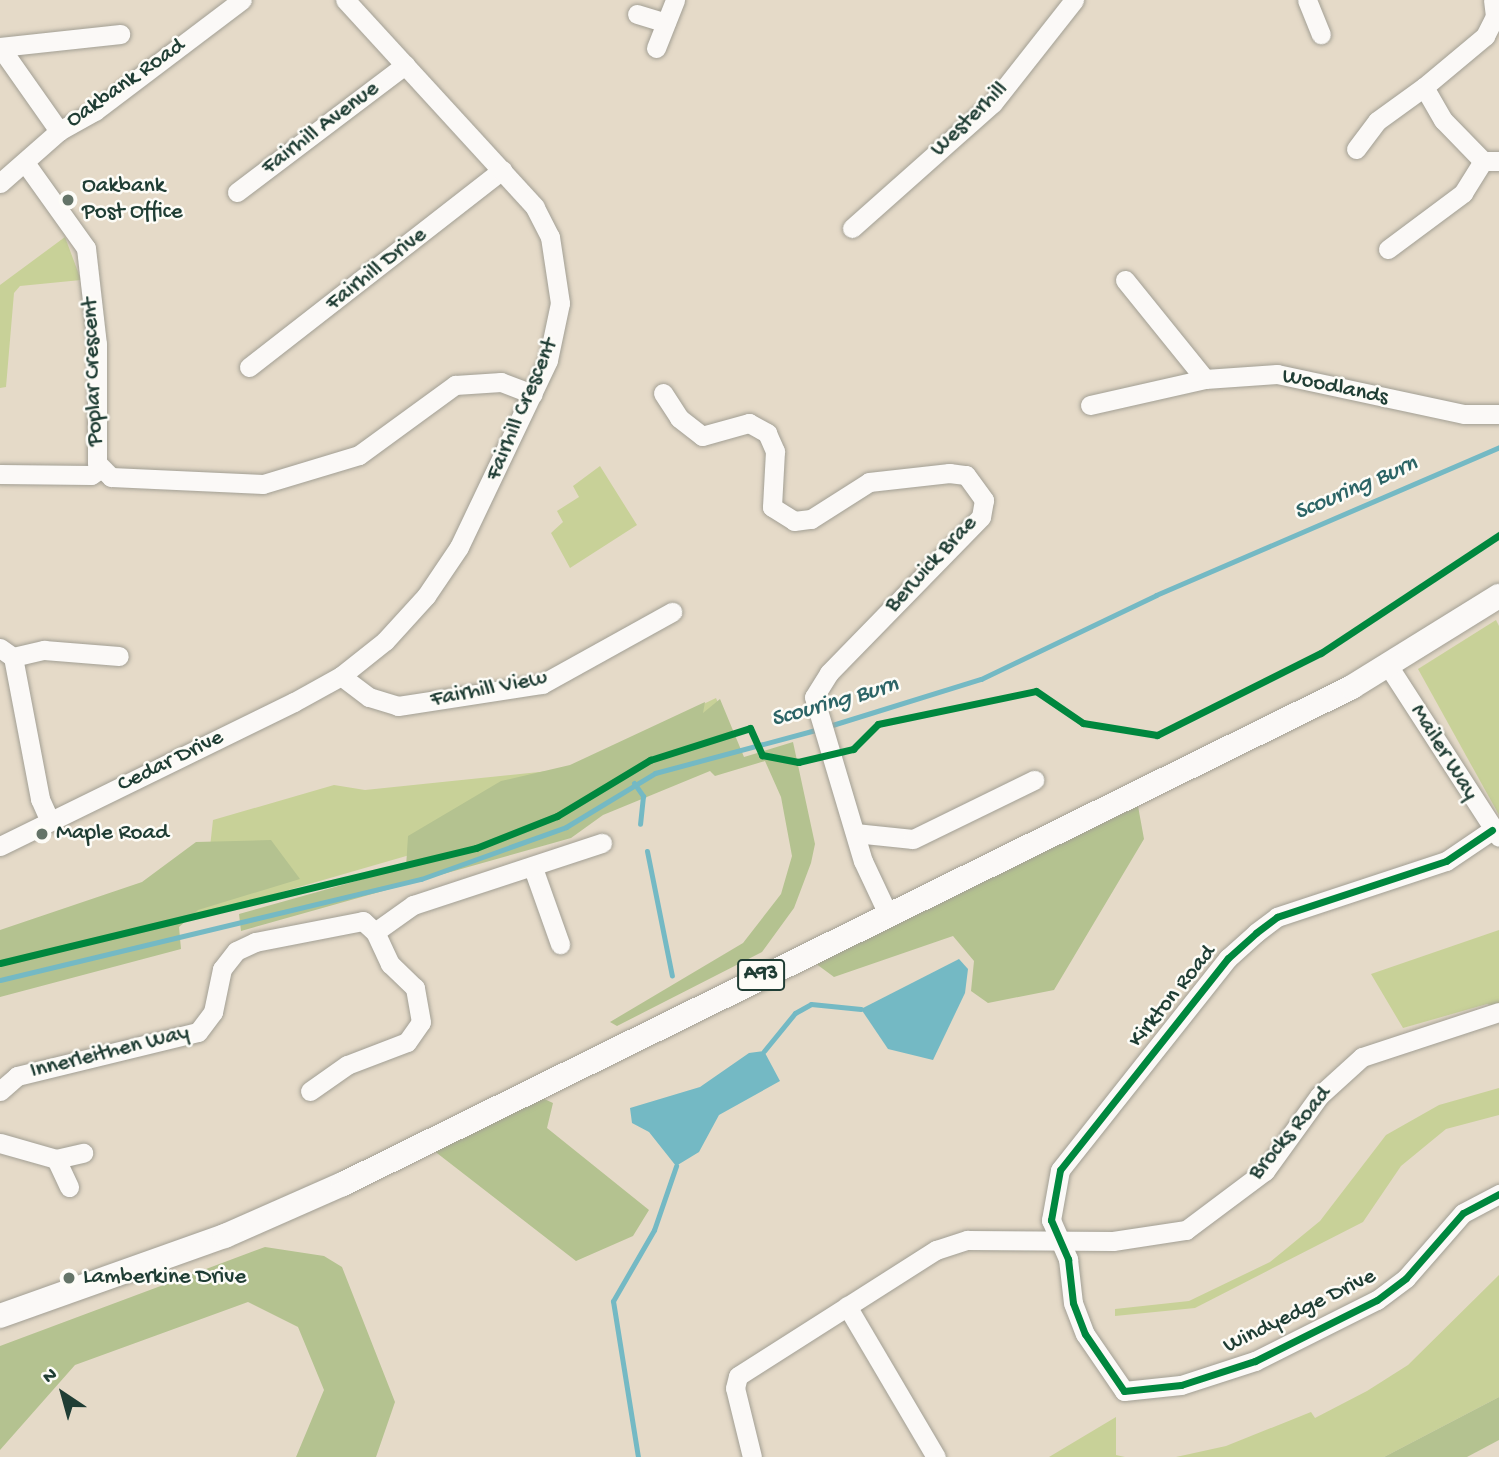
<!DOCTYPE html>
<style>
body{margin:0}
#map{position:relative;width:1499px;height:1457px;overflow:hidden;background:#e5dac8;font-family:"Gochi Hand",sans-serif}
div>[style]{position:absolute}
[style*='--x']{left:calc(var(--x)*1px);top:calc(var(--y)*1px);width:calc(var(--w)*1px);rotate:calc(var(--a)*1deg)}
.green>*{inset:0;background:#c8d198}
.forest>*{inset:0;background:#b4c290}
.water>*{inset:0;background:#74b9c4}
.stream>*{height:5px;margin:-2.5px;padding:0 2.5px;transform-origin:2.5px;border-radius:2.5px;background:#74b9c4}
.roads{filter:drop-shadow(0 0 2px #a29f94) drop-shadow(0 0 2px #a29f94)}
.minor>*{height:19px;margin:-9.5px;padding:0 9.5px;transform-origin:9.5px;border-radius:9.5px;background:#fbf9f7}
.major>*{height:24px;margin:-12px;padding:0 12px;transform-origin:12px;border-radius:12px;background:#fbf9f7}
.cycleway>*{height:7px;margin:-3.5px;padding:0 3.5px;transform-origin:3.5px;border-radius:3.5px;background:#00873e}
.dots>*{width:19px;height:19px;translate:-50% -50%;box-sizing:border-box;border:4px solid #fdfcf7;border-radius:50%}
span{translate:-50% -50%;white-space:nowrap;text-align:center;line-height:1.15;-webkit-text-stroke:5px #fdfcf7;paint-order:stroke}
.shield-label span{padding:2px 5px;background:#fdfcf7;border:2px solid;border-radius:5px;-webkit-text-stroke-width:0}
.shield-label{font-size:21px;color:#1f3d34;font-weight:700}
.street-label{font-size:23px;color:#1f3d34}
.poi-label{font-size:23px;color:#1f3d34}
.left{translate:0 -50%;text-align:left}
.water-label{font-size:24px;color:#2c6466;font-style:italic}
.north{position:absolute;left:28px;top:1359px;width:70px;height:70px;-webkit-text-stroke:5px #fdfcf7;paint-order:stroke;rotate:324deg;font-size:19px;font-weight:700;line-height:28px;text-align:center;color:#1f3d34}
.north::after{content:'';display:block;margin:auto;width:24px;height:32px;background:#1f3d34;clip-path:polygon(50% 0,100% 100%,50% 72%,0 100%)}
</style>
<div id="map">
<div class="green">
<i style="clip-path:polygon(65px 237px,81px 280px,20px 286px,14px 293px,6px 387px,0 388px,0 285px)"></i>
<i style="clip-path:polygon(600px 466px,637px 525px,570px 568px,551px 533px,563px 522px,557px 511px,579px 497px,573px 486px)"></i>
<i style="clip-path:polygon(1496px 620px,1499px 626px,1499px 815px,1418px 669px)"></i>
<i style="clip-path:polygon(716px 698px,726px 722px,650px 753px,531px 820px,161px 927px,209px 856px,213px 820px,334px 785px,365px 790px,568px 769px)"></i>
<i style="clip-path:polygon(1499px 930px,1499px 1008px,1487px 1004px,1403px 1028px,1371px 974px)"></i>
<i style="clip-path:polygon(1499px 1088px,1499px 1115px,1446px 1129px,1401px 1166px,1363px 1222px,1195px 1308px,1115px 1316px,1115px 1309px,1189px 1301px,1270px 1262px,1320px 1221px,1386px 1135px,1439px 1105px)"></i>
<i style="clip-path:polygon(1499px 1275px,1499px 1397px,1384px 1457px,1176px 1457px,1226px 1446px,1311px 1412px,1315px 1418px,1367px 1391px,1408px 1365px)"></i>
<i style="clip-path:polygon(1116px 1417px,1116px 1455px,1125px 1457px,1049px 1457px)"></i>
</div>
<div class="forest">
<i style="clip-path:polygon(720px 699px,744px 757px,793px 742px,815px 844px,811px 863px,794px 908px,762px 952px,617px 1026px,610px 1022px,743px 943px,781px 894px,792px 856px,781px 797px,765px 761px,715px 776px,710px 771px,603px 815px,571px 838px,241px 931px,239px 914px,406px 867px,408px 836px,501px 781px,570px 765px,705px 702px,703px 713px)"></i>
<i style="clip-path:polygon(1138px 806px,1144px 839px,1054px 990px,988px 1003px,971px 991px,974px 961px,953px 936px,834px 977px,815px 963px)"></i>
<i style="clip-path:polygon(271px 840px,300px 879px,198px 910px,179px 927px,181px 949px,0 997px,0 930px,142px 882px,196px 842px)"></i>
<i style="clip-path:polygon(542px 1098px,553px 1103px,547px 1128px,649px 1210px,633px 1236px,576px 1261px,433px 1150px)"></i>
<i style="clip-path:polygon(265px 1247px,324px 1256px,342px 1267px,395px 1402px,376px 1457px,296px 1457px,324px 1390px,298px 1327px,248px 1302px,75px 1365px,0 1450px,0 1346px)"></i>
<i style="clip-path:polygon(1499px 1397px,1499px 1440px,1467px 1457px,1384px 1457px)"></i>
</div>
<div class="water">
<i style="clip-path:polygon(959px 959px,968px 969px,965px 993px,933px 1060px,888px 1049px,861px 1009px)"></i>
<i style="clip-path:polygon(764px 1051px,780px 1081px,719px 1115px,699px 1152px,676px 1166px,649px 1132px,632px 1123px,630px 1108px,700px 1087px,749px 1053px)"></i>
</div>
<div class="stream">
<i style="--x:829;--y:726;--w:159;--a:-17.2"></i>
<i style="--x:981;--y:679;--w:194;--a:-25.6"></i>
<i style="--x:1156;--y:595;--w:374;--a:-23.3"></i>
<i style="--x:634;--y:783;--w:16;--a:55"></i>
<i style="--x:643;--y:796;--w:28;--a:96"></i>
<i style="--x:647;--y:851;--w:127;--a:78.7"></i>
<i style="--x:0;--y:980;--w:433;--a:-13.5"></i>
<i style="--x:421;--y:879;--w:154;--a:-19.7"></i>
<i style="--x:566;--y:827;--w:104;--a:-31.2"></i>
<i style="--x:655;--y:773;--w:170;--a:-15"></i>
<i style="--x:764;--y:1051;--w:49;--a:-50.8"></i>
<i style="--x:795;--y:1013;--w:18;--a:-29"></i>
<i style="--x:811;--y:1004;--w:50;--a:5.7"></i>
<i style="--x:638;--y:1457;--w:158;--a:-99.1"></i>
<i style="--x:613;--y:1301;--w:82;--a:-60"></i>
<i style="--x:654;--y:1230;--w:68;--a:-71"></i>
</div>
<div class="roads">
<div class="minor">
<i style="--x:1307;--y:0;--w:37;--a:68"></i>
<i style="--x:637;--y:14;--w:30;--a:17"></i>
<i style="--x:0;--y:47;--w:121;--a:-6.2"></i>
<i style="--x:0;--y:47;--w:103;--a:54.9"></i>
<i style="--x:656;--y:48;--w:52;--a:-68.4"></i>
<i style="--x:1356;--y:149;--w:35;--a:-53"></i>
<i style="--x:1377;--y:121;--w:58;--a:-35.9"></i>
<i style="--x:1483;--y:161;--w:57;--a:-134.3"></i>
<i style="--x:1443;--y:120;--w:38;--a:-120"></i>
<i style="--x:1424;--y:87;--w:80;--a:-39.9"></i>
<i style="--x:1485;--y:36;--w:22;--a:-63"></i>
<i style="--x:1495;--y:16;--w:16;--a:-97"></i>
<i style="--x:26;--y:164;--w:103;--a:54.5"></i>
<i style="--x:86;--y:248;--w:97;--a:83.5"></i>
<i style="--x:97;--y:344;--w:119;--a:90"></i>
<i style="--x:97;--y:463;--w:20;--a:45"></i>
<i style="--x:111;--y:477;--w:152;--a:2.6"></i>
<i style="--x:263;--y:484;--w:100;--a:-16.8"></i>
<i style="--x:359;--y:455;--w:119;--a:-36.1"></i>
<i style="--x:455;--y:385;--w:46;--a:-3.7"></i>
<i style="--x:501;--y:382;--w:34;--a:21"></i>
<i style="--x:0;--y:183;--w:79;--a:-41.4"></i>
<i style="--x:59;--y:131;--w:41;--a:-29.1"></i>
<i style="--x:95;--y:111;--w:184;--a:-37.1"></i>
<i style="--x:237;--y:192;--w:211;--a:-37.1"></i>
<i style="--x:852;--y:228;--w:188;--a:-41.6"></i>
<i style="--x:993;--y:103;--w:131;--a:-51.8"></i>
<i style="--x:1388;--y:249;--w:94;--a:-36.7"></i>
<i style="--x:1463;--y:193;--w:38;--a:-58"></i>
<i style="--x:1483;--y:161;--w:16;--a:0"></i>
<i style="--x:1125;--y:280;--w:127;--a:51.1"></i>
<i style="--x:249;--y:367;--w:321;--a:-37.9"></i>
<i style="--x:663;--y:393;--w:30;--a:57"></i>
<i style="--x:679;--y:418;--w:29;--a:38"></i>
<i style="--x:702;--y:436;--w:49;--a:-15.5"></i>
<i style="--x:749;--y:423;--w:21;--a:29"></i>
<i style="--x:767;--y:433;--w:20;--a:66"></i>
<i style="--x:775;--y:451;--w:56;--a:93.1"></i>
<i style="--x:772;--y:507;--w:26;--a:32"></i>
<i style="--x:794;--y:521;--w:17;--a:-7"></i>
<i style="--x:811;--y:519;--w:69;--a:-32.5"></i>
<i style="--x:869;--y:482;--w:81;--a:-6.4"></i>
<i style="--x:949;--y:473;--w:17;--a:7"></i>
<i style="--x:966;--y:475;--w:31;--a:54"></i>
<i style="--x:984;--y:500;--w:17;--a:100"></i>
<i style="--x:981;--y:517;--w:218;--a:134.3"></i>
<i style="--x:829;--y:673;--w:28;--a:122"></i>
<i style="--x:814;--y:697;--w:171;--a:73.4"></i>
<i style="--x:863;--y:861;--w:56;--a:64.8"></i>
<i style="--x:1090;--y:405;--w:118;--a:-12.7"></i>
<i style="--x:1205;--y:379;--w:72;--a:-4"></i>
<i style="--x:1277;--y:374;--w:191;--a:12.1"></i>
<i style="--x:1464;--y:414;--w:35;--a:0"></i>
<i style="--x:0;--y:474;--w:91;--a:0.6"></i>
<i style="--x:91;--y:475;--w:11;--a:-34"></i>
<i style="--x:0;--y:648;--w:16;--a:35"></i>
<i style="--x:13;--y:657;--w:32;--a:-13"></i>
<i style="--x:44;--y:650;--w:75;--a:4.6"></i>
<i style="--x:13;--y:657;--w:145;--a:79.2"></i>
<i style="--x:40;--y:799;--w:24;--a:66"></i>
<i style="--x:1389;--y:667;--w:202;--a:57.1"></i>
<i style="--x:341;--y:676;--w:35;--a:37"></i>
<i style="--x:369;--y:697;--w:30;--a:17"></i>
<i style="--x:398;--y:706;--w:146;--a:-8.7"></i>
<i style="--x:542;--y:684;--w:149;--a:-29"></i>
<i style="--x:1492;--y:830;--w:55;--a:146"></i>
<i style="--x:1446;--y:861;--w:178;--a:161.7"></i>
<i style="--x:1277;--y:917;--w:26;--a:143"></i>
<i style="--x:1256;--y:933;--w:38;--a:138"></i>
<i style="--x:1228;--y:958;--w:270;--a:128.4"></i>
<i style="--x:1060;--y:1170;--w:51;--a:100.2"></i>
<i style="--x:1051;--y:1220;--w:43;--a:66.4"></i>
<i style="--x:1068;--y:1259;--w:44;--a:83.5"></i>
<i style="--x:1073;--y:1303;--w:33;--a:69"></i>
<i style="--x:1085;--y:1334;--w:69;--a:55.6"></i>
<i style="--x:1124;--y:1391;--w:57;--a:-6"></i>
<i style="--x:1181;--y:1385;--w:78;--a:-18"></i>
<i style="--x:1255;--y:1361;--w:136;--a:-26.6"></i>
<i style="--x:1377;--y:1300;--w:36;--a:-37"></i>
<i style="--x:1406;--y:1278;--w:86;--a:-48.8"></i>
<i style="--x:1463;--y:1213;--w:41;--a:-27.8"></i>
<i style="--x:855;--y:833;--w:58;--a:5.9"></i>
<i style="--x:913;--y:839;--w:135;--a:-26"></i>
<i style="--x:0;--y:846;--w:327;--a:-26.1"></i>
<i style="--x:294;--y:702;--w:54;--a:-29"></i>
<i style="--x:341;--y:676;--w:56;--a:-38.5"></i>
<i style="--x:385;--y:641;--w:61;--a:-47.7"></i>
<i style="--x:426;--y:596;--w:59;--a:-56"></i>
<i style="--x:459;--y:547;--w:207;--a:-64.5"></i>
<i style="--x:548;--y:360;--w:58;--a:-78.1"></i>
<i style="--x:560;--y:303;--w:67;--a:-98.6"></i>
<i style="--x:550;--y:237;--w:34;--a:-117"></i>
<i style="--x:535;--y:207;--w:281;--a:-132.5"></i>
<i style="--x:533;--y:868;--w:81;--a:70.4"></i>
<i style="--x:0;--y:1091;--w:23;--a:-41"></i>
<i style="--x:17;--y:1076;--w:186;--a:-13.7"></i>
<i style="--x:198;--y:1032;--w:25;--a:-53"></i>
<i style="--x:213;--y:1012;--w:44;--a:-78.2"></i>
<i style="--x:222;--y:969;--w:23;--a:-52"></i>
<i style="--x:236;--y:951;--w:21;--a:-25"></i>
<i style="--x:255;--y:942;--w:110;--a:-11"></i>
<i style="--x:363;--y:921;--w:16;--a:43"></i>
<i style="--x:310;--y:1091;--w:45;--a:-35.1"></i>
<i style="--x:347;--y:1065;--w:64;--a:-21"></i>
<i style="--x:407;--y:1042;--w:24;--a:-55"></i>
<i style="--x:421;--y:1022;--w:35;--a:-100"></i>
<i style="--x:415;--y:988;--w:35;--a:-136"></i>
<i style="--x:390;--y:964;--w:35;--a:-115"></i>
<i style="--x:375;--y:932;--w:47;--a:-35.4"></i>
<i style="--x:413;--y:905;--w:199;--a:-18.2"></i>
<i style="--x:0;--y:1143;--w:58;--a:15.9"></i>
<i style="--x:56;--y:1159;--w:31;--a:65"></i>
<i style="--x:56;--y:1159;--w:28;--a:-13"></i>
<i style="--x:847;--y:1306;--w:175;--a:59.5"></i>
<i style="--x:752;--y:1457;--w:71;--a:-103.8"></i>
<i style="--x:735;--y:1388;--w:12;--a:-76"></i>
<i style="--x:738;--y:1376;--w:235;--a:-32.5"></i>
<i style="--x:936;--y:1250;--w:33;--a:-18"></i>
<i style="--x:967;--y:1240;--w:146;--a:0.4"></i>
<i style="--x:1113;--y:1241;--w:74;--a:-8.6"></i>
<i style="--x:1186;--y:1230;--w:99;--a:-36.8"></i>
<i style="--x:1265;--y:1171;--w:92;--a:-54.2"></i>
<i style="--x:1319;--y:1096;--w:58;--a:-42.2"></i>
<i style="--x:1362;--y:1057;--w:144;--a:-18.2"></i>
</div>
<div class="major">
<i style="--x:0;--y:1316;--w:239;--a:-19.6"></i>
<i style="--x:225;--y:1236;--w:129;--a:-23.8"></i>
<i style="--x:343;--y:1184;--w:1125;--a:-26.22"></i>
<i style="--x:1352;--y:687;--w:173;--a:-31.8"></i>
</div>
</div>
<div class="cycleway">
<i style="--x:1492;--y:830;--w:55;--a:146"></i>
<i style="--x:1446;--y:861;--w:178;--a:161.7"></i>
<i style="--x:1277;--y:917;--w:26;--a:143"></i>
<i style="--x:1256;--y:933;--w:38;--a:138"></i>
<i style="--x:1228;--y:958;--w:270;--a:128.4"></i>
<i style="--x:1060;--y:1170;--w:51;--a:100.2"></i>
<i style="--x:1051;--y:1220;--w:43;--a:66.4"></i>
<i style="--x:1068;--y:1259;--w:44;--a:83.5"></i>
<i style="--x:1073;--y:1303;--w:33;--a:69"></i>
<i style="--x:1085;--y:1334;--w:69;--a:55.6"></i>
<i style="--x:1124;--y:1391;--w:57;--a:-6"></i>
<i style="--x:1181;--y:1385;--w:78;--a:-18"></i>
<i style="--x:1255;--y:1361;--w:136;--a:-26.6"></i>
<i style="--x:1377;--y:1300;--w:36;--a:-37"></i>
<i style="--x:1406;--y:1278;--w:86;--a:-48.8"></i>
<i style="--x:1463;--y:1213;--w:41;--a:-27.8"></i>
<i style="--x:0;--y:963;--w:490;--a:-13.6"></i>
<i style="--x:476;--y:848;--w:87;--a:-21.6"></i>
<i style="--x:557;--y:816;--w:109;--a:-31.1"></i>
<i style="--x:650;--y:760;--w:105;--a:-17.7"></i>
<i style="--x:750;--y:728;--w:30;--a:66"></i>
<i style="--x:762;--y:755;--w:37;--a:11"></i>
<i style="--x:798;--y:762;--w:57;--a:-13.3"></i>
<i style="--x:853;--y:749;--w:35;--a:-45"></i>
<i style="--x:878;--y:724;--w:161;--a:-11.8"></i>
<i style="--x:1036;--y:691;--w:57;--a:34.2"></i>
<i style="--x:1083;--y:723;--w:75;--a:9.2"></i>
<i style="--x:1157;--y:735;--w:183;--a:-26.6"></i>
<i style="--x:1321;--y:653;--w:214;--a:-33.5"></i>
</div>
<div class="dots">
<i style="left:68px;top:200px;background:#647468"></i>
<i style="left:42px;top:834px;background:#647468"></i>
<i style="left:69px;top:1278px;background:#647468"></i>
</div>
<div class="shield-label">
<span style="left:761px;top:975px">A93</span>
</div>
<div class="street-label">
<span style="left:126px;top:84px;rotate:-35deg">Oakbank Road</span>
<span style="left:970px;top:120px;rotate:-44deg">Westerhill</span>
<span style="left:321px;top:129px;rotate:-37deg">Fairhill Avenue</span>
<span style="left:377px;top:270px;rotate:-38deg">Fairhill Drive</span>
<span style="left:94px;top:372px;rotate:-92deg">Poplar Crescent</span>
<span style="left:1335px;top:388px;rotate:12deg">Woodlands</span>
<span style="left:523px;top:410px;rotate:-67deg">Fairhill Crescent</span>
<span style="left:932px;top:565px;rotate:-47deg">Berwick Brae</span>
<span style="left:489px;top:690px;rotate:-11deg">Fairhill View</span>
<span style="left:1443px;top:753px;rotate:58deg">Mailer Way</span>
<span style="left:171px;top:762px;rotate:-26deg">Cedar Drive</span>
<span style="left:1173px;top:997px;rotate:-51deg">Kirkton Road</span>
<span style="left:110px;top:1053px;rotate:-14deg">Innerleithen Way</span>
<span style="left:1291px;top:1134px;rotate:-50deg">Brocks Road</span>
<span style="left:1300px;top:1312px;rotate:-26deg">Windyedge Drive</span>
</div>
<div class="poi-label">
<span class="left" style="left:82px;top:200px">Oakbank<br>Post Office</span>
<span class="left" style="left:56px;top:834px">Maple Road</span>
<span class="left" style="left:83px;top:1278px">Lamberkine Drive</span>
</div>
<div class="water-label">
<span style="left:1356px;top:489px;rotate:-23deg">Scouring Burn</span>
<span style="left:835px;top:703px;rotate:-16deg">Scouring Burn</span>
</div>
<div class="north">N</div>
</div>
